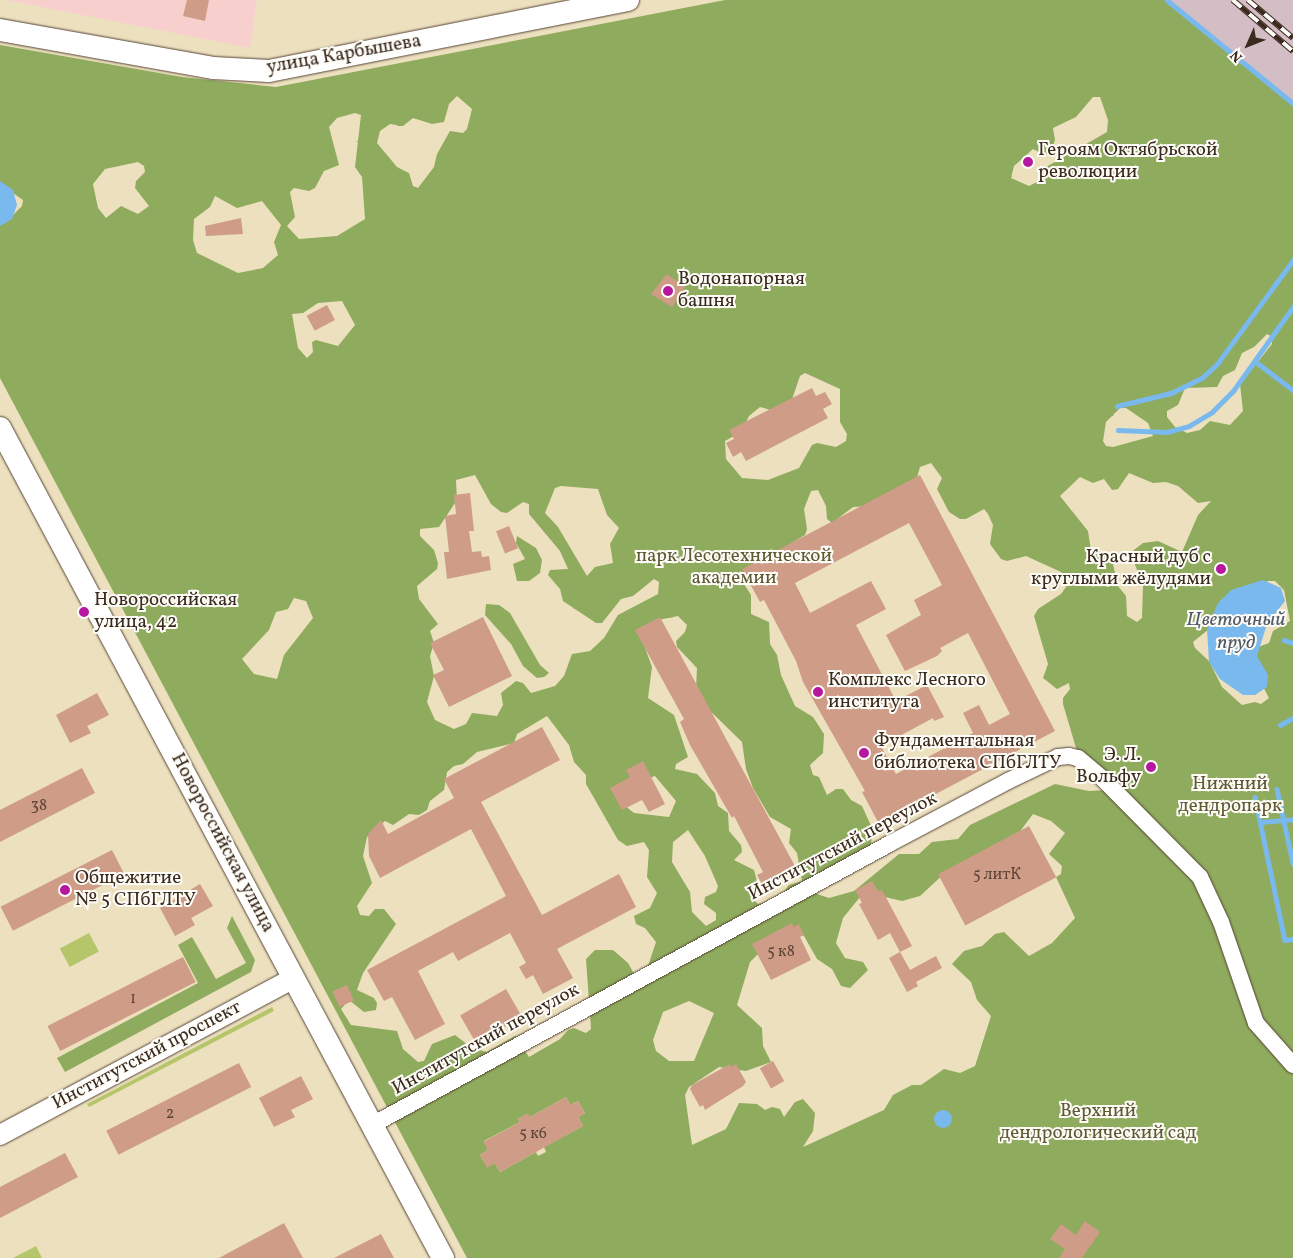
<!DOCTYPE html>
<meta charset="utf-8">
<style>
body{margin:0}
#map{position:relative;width:1293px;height:1258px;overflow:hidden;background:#ede0bf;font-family:Vollkorn,serif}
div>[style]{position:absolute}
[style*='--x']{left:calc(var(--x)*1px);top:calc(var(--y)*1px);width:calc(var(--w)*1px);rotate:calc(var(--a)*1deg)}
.built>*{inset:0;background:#f7d0ce}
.industrial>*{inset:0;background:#d2bec4}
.green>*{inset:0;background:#b4c669;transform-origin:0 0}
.forest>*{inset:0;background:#8fab5d}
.water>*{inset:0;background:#7ab9ee}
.round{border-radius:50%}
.stream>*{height:4.5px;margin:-2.25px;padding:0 2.25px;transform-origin:2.25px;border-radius:2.25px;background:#7ab9ee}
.building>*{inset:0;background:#ce9c87;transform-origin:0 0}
.roads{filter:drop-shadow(0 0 1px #564536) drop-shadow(0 0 1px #564536)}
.minor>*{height:16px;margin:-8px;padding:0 8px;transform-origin:8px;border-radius:8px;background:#fff}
.tertiary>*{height:20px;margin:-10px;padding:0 10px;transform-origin:10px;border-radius:10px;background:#fff}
.secondary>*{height:22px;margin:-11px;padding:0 11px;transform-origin:11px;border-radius:11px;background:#fff}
.rail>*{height:5.5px;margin-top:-2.75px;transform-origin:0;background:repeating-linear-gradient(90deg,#fdfcf7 0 11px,#3b2a1e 0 22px);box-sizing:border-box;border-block:1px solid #3b2a1e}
.dots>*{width:14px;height:14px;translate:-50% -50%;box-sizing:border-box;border:2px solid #fdfcf7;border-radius:50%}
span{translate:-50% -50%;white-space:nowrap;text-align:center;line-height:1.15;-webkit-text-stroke:4px #fdfcf7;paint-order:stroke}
.number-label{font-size:16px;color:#604638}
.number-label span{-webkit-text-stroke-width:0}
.street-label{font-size:19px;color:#3b2a1e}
.poi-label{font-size:19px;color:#3b2a1e}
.left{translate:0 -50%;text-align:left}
.right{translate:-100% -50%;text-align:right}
.park-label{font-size:19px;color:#5f5934}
.water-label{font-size:20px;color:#515c67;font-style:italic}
.north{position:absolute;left:1223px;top:20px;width:50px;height:50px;-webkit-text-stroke:4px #fdfcf7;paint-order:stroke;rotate:226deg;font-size:14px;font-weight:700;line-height:20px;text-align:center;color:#3b2a1e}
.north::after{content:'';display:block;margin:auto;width:18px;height:22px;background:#3b2a1e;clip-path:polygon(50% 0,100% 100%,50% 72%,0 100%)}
</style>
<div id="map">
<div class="built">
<i style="clip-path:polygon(6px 0,257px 0,250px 48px)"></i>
</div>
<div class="industrial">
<i style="clip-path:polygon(1167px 0,1293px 0,1293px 106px)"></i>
</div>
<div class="green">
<i style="left:89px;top:933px;width:21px;height:33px;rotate:62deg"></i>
<i style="clip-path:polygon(272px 1007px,274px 1011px,89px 1107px,87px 1104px)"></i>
<i style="clip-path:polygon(36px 1246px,42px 1258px,13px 1258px)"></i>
</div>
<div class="forest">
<i style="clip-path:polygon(evenodd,725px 0,1167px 0,1293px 106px,1293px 1258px,467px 1258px,0 378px,0 220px,9px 219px,22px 206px,23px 200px,0 184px,0 45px,182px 77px,276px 87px,725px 0,457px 96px,472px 109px,467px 129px,463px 133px,450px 131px,437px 154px,434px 167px,418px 188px,413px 186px,409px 173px,397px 167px,377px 143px,380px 131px,390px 124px,403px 126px,413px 118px,432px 124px,444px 122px,449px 104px,457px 96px,725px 0,1093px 97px,1100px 97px,1108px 120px,1107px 132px,1046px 167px,1037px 182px,1029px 186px,1011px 178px,1014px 166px,1033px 149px,1045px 155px,1051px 152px,1055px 140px,1053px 128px,1076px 117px,1093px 97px,725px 0,355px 113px,361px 115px,355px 167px,362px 177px,365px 219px,337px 236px,299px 239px,287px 226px,295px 217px,290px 192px,294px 188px,309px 191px,315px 188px,324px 171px,339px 165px,329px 127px,337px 118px,355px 113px,725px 0,138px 162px,144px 166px,145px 172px,136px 181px,135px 188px,149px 206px,138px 214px,121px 206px,106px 218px,98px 208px,93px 184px,105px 169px,138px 162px,725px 0,215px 196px,237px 208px,262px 201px,281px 225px,274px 242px,278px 255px,263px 268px,238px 273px,197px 253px,193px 240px,194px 219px,210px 207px,215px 196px,725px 0,342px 301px,355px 325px,338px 346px,316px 340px,312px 342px,313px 352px,307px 358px,298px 348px,292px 314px,303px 313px,318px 303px,342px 301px,725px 0,1267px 334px,1272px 337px,1272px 344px,1240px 384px,1243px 411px,1230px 425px,1210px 421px,1200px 430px,1187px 433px,1175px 427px,1167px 417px,1167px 411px,1178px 405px,1185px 388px,1217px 387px,1223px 376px,1235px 370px,1242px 353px,1254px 347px,1267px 334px,725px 0,805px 373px,840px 389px,840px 422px,847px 434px,846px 441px,836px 447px,817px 443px,812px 445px,799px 468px,768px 480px,742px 478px,726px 459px,725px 441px,741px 432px,749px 416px,760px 407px,784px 414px,788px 411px,800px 376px,805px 373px,725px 0,1120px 408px,1126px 408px,1148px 423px,1153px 436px,1113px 447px,1106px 446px,1103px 441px,1106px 422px,1120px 408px,725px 0,931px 463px,942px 478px,937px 489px,949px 512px,960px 519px,966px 519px,984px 509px,988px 514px,993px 525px,990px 544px,1001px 559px,1007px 561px,1026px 556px,1061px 572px,1066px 578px,1066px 587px,1061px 594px,1038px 609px,1034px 616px,1048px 664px,1043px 678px,1057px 689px,1069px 683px,1070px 689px,1063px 698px,1063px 704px,1079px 758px,1108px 790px,1089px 791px,1055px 784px,970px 825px,958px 839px,932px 842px,919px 854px,899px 854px,854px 891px,829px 898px,817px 894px,816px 887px,870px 851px,873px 830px,862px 806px,851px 800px,843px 789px,836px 789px,827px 795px,819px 777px,813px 775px,810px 765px,823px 753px,824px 734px,813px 717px,795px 706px,781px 675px,777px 655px,770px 644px,769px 622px,751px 614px,751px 595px,744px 584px,745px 576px,770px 563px,780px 550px,805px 535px,807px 529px,804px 509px,811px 491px,818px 490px,826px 506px,827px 519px,832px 523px,853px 507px,872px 506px,916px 481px,920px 467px,931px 463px,725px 0,1129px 473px,1153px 483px,1166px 482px,1178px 486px,1198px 503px,1211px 501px,1198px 515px,1182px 552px,1158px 541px,1143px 543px,1130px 553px,1143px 584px,1142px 618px,1137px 622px,1127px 616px,1126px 596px,1118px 586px,1112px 560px,1102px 552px,1091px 550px,1088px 531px,1060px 496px,1080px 477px,1093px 483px,1104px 479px,1112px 490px,1118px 489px,1129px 473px,725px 0,475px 475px,491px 504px,501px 512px,507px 513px,523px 502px,529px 504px,529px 514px,560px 551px,568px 569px,550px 570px,548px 575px,560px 589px,563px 601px,596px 623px,602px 623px,621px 599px,633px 596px,654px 579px,659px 582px,658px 594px,618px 615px,604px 638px,590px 651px,572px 654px,564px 676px,555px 686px,531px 693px,523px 683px,516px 681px,501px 693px,503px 705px,497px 716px,472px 713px,466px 724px,454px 729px,435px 720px,427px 702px,434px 676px,430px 656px,434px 643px,430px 631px,438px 624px,419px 599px,417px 586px,437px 569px,438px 563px,434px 550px,420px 536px,420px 529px,439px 527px,457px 500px,456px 480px,475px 475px,725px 0,561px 486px,598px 489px,607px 515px,619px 528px,610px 544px,613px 563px,595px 567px,587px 576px,558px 527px,545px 513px,555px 488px,561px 486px,725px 0,1268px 581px,1275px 581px,1284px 590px,1290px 621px,1273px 631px,1269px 643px,1258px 647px,1255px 652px,1260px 681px,1269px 698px,1261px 704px,1255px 702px,1242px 705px,1222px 687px,1209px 661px,1195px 648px,1193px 642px,1268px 581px,725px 0,294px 598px,306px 601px,313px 618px,284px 655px,277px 679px,254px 674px,242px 659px,269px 630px,276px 612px,288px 609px,294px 598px,725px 0,678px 616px,687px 625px,685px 632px,676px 641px,677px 647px,697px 668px,696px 688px,700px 701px,742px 742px,746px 769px,753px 788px,770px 817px,791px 829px,789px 843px,797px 853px,802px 881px,789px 885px,777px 901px,758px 904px,754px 900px,759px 889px,754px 870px,734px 860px,742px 852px,741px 845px,729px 831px,728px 813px,718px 806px,715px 793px,697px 774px,675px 769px,676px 764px,688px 757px,674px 715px,648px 698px,652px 667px,640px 634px,653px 621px,678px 616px,725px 0,547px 716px,569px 745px,574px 762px,586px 775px,586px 784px,618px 840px,627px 846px,644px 842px,649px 850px,647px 877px,657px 893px,650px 908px,634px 916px,636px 924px,645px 928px,656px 942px,645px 975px,637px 979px,628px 963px,613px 950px,595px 950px,586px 959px,591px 1029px,586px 1033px,574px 1028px,568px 1030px,560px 1039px,529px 1057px,515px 1036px,487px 1052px,472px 1048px,455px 1035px,432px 1044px,424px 1061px,418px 1062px,403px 1049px,397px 1031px,351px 1025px,341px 1009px,349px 1000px,364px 1012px,376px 1010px,377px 1003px,374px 998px,357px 990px,363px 973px,396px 924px,384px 909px,375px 909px,369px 916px,360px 915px,357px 906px,372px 883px,363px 856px,367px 837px,385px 821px,393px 825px,409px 814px,419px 815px,427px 810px,430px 801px,444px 790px,447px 772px,454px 766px,463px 764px,477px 752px,514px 743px,517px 734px,547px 716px,725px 0,655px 776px,676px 801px,669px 817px,634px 813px,624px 805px,649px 778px,655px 776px,725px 0,1033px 814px,1051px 821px,1065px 833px,1049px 854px,1062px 866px,1061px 874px,1056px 877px,1075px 918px,1052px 943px,1029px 956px,1004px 932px,995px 934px,982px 946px,964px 951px,952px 964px,971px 982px,977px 1000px,991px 1016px,975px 1066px,960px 1073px,944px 1069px,921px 1085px,912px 1085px,893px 1095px,884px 1110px,803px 1147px,813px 1131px,815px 1113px,803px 1099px,795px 1102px,784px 1117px,780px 1109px,772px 1107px,765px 1110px,757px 1104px,739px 1103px,726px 1129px,692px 1145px,685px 1095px,689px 1087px,719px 1067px,746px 1071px,771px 1062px,763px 1046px,762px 1028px,737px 1005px,750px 962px,763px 949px,796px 932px,804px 936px,817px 959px,832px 969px,841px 986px,850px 988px,868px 970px,863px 962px,845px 958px,836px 943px,843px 918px,860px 897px,868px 893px,902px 901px,920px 896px,946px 872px,1009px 846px,1033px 814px,725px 0,688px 830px,705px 856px,718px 886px,716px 892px,705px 897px,704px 904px,716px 913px,716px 920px,706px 926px,692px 912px,690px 892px,672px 862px,673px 842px,688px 830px,725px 0,689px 1001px,714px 1013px,694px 1061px,669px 1061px,656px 1051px,653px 1040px,663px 1012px,689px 1001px,725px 0,566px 1097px,570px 1105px,578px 1101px,585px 1113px,578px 1117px,583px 1126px,544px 1147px,546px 1152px,538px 1156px,536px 1152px,500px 1172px,495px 1163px,487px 1167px,480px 1155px,488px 1150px,484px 1141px,520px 1122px,518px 1119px,527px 1114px,530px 1117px,566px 1097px)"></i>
<i style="clip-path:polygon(517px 536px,536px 548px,542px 560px,540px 573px,529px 581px,517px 581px,513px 564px,525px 559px,516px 543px)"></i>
<i style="clip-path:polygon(486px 604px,499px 605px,510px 613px,540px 665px,549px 673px,544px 677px,537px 678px,523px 666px,511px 644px,485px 615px)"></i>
<i style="clip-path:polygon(232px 916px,255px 960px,251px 972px,65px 1072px,57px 1058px,198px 983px,178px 945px,192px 937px,216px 979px,246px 963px,227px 928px)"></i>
</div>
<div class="water">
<i style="clip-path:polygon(0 181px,13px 190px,17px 205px,12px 219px,0 226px)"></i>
<i style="clip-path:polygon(1263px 580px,1281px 588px,1285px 601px,1267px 624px,1257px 656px,1268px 675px,1267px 687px,1255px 695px,1243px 695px,1220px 679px,1209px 662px,1207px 629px,1218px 603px,1231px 590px)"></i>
<i class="round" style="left:934px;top:1110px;width:18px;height:18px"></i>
</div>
<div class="stream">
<i style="--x:1167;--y:0;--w:163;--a:39.3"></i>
<i style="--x:1256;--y:362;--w:46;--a:37.1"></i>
<i style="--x:1117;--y:406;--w:56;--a:-13.5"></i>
<i style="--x:1171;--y:393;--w:34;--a:-26"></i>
<i style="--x:1202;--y:378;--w:21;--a:-43"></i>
<i style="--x:1217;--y:364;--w:129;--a:-53.8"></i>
<i style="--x:1118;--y:430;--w:49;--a:2.3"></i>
<i style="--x:1167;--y:432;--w:23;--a:-15"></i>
<i style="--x:1189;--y:426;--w:27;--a:-31"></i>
<i style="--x:1212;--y:412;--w:30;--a:-45"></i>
<i style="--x:1233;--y:391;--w:103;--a:-54.5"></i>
<i style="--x:1284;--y:640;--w:9;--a:18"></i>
<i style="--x:1280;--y:725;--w:15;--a:-28"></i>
<i style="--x:1277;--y:789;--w:76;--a:77.8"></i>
<i style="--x:1255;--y:797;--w:146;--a:78.2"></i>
<i style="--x:1285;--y:940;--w:8;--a:-7"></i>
<i style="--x:1261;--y:822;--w:32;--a:-5"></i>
</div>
<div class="building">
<i style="clip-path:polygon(187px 0,209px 0,205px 21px,183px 16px)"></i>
<i style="clip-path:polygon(241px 218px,243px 234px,206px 236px,205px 226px)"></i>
<i style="clip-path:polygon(667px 274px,685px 287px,672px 307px,651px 294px)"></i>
<i style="left:327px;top:305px;width:17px;height:23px;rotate:62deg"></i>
<i style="clip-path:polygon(812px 388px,816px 396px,825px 392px,832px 404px,823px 409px,828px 418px,746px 461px,741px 452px,733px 457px,726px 443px,734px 439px,729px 430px)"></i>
<i style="clip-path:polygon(evenodd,920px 475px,1055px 731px,879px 824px,862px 792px,865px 791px,803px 682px,796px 661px,764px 600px,760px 602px,742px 569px,920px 475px,909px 523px,942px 585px,914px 600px,921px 615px,886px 635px,905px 671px,937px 656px,942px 651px,940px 648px,968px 633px,1010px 714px,989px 725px,979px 705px,963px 713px,973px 733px,896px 774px,881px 746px,933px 718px,934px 721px,944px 717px,927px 685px,896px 701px,856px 625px,886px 609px,871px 581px,810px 613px,795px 583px,909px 523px)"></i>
<i style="clip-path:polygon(470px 493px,474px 531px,469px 531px,472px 552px,481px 551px,482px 557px,489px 556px,491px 570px,447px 579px,444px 552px,449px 552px,445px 516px,456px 514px,454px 495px)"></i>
<i style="left:509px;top:526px;width:24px;height:14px;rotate:68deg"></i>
<i style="clip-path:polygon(483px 617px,512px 676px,449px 707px,433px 675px,444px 670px,430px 643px)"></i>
<i style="clip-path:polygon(660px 617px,796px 868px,763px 886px,757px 875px,763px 872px,734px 816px,732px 818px,690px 745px,680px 722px,684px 719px,635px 630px)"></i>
<i style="clip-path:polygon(97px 693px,109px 715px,87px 726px,91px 733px,70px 743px,56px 715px)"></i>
<i style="clip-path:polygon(542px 727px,560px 760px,481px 802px,542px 915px,619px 874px,636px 907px,557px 949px,573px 978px,543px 994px,533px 975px,526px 979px,519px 967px,526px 963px,510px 933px,458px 961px,453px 952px,418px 971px,445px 1024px,415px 1040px,392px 997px,384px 1001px,367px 970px,506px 896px,471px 829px,380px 878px,369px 856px,368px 834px,381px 820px,388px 834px,454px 798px,444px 779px)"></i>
<i style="clip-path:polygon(643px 761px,665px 804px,649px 812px,642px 800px,622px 810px,610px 788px,630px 777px,626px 770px)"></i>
<i style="clip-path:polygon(82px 768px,95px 793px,0 842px,0 810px)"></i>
<i style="left:1029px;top:826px;width:58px;height:103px;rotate:62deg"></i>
<i style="left:112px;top:850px;width:27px;height:125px;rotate:63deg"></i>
<i style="clip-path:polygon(872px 881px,878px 891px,882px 890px,912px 946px,900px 952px,890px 933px,878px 940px,859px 904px,862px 903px,855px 890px)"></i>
<i style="clip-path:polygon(200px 884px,213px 906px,191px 918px,195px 925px,175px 936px,160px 908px)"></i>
<i style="clip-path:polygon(792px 923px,794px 927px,799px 924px,804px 935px,800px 937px,811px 960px,771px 980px,752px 944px)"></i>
<i style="clip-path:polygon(900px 952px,910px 970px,936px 956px,942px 968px,916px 982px,918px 986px,907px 992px,889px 958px)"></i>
<i style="left:183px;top:957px;width:28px;height:152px;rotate:63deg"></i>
<i style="left:347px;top:985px;width:17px;height:16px;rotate:66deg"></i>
<i style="left:506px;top:989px;width:32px;height:53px;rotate:60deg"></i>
<i style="left:773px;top:1061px;width:23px;height:15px;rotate:61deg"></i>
<i style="left:239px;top:1063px;width:27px;height:149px;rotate:63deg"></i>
<i style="clip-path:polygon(730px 1064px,731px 1067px,736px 1064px,746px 1082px,743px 1086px,705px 1110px,703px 1105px,700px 1107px,690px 1089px,692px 1085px)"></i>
<i style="clip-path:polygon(301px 1076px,313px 1099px,291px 1110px,295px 1117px,274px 1127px,259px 1098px)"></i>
<i style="clip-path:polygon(566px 1097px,570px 1105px,578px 1101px,585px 1113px,578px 1117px,583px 1126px,500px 1172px,495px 1163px,487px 1168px,480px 1155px,488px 1150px,483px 1142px,520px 1122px,518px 1119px,528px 1113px,530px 1117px)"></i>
<i style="clip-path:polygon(65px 1153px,78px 1177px,0 1218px,0 1187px)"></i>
<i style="clip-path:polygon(1085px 1221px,1100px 1232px,1082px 1258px,1059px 1258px,1065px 1249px,1050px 1239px,1061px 1224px,1076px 1235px)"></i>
<i style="clip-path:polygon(284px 1223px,303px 1258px,219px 1258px)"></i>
<i style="clip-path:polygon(381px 1234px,394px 1258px,334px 1258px)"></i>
</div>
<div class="roads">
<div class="minor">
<i style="--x:372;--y:1125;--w:588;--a:-28.52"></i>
<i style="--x:889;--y:844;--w:135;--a:-27.9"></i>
<i style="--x:1008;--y:781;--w:55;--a:-25.6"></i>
<i style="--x:1058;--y:757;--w:11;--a:-5"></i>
<i style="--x:1069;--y:756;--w:9;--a:13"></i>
<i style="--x:1078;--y:758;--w:33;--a:40"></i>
<i style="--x:1103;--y:779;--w:138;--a:45.3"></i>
<i style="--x:1200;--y:877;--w:50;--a:65"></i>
<i style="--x:1221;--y:922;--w:107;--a:70.9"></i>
<i style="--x:1256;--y:1023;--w:56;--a:48.6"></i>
</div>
<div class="tertiary">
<i style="--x:0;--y:1135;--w:333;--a:-28.1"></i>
</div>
<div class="secondary">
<i style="--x:0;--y:30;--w:216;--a:10.1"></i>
<i style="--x:213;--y:68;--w:56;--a:3.1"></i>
<i style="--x:269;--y:71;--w:366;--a:-11.2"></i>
<i style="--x:0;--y:428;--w:941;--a:61.91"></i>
</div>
</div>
<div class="rail">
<i style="--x:1233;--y:0;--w:79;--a:40.4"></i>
<i style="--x:1248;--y:0;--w:59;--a:40.2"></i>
</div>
<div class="dots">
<i style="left:1028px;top:162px;background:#b5179e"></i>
<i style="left:668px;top:291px;background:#b5179e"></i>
<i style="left:1221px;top:569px;background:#b5179e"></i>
<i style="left:84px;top:612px;background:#b5179e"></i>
<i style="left:818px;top:692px;background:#b5179e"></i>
<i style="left:864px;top:753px;background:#b5179e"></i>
<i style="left:1151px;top:767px;background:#b5179e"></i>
<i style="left:65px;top:890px;background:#b5179e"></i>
</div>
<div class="number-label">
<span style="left:39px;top:806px">38</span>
<span style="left:997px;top:875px">5 литК</span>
<span style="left:781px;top:952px">5 к8</span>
<span style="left:133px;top:999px">1</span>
<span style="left:170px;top:1114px">2</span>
<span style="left:533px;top:1134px">5 к6</span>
</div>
<div class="street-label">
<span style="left:344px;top:55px;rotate:-10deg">улица Карбышева</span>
<span style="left:222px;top:843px;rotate:62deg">Новороссийская улица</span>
<span style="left:843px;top:847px;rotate:-28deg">Институтский переулок</span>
<span style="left:486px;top:1040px;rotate:-29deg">Институтский переулок</span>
<span style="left:147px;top:1056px;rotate:-28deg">Институтский проспект</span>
</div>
<div class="poi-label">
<span class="left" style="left:1038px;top:162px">Героям Октябрьской<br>революции</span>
<span class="left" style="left:678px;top:291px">Водонапорная<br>башня</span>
<span class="right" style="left:1211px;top:569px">Красный дуб с<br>круглыми жёлудями</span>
<span class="left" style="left:94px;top:612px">Новороссийская<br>улица, 42</span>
<span class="left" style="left:828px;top:692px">Комплекс Лесного<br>института</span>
<span class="left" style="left:874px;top:753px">Фундаментальная<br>библиотека СПбГЛТУ</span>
<span class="right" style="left:1141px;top:767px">Э. Л.<br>Вольфу</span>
<span class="left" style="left:75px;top:890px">Общежитие<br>№ 5 СПбГЛТУ</span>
</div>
<div class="park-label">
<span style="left:734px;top:568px">парк Лесотехнической<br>академии</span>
<span style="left:1230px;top:796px">Нижний<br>дендропарк</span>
<span style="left:1098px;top:1123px">Верхний<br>дендрологический сад</span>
</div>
<div class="water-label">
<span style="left:1236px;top:632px">Цветочный<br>пруд</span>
</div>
<div class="north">N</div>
</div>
